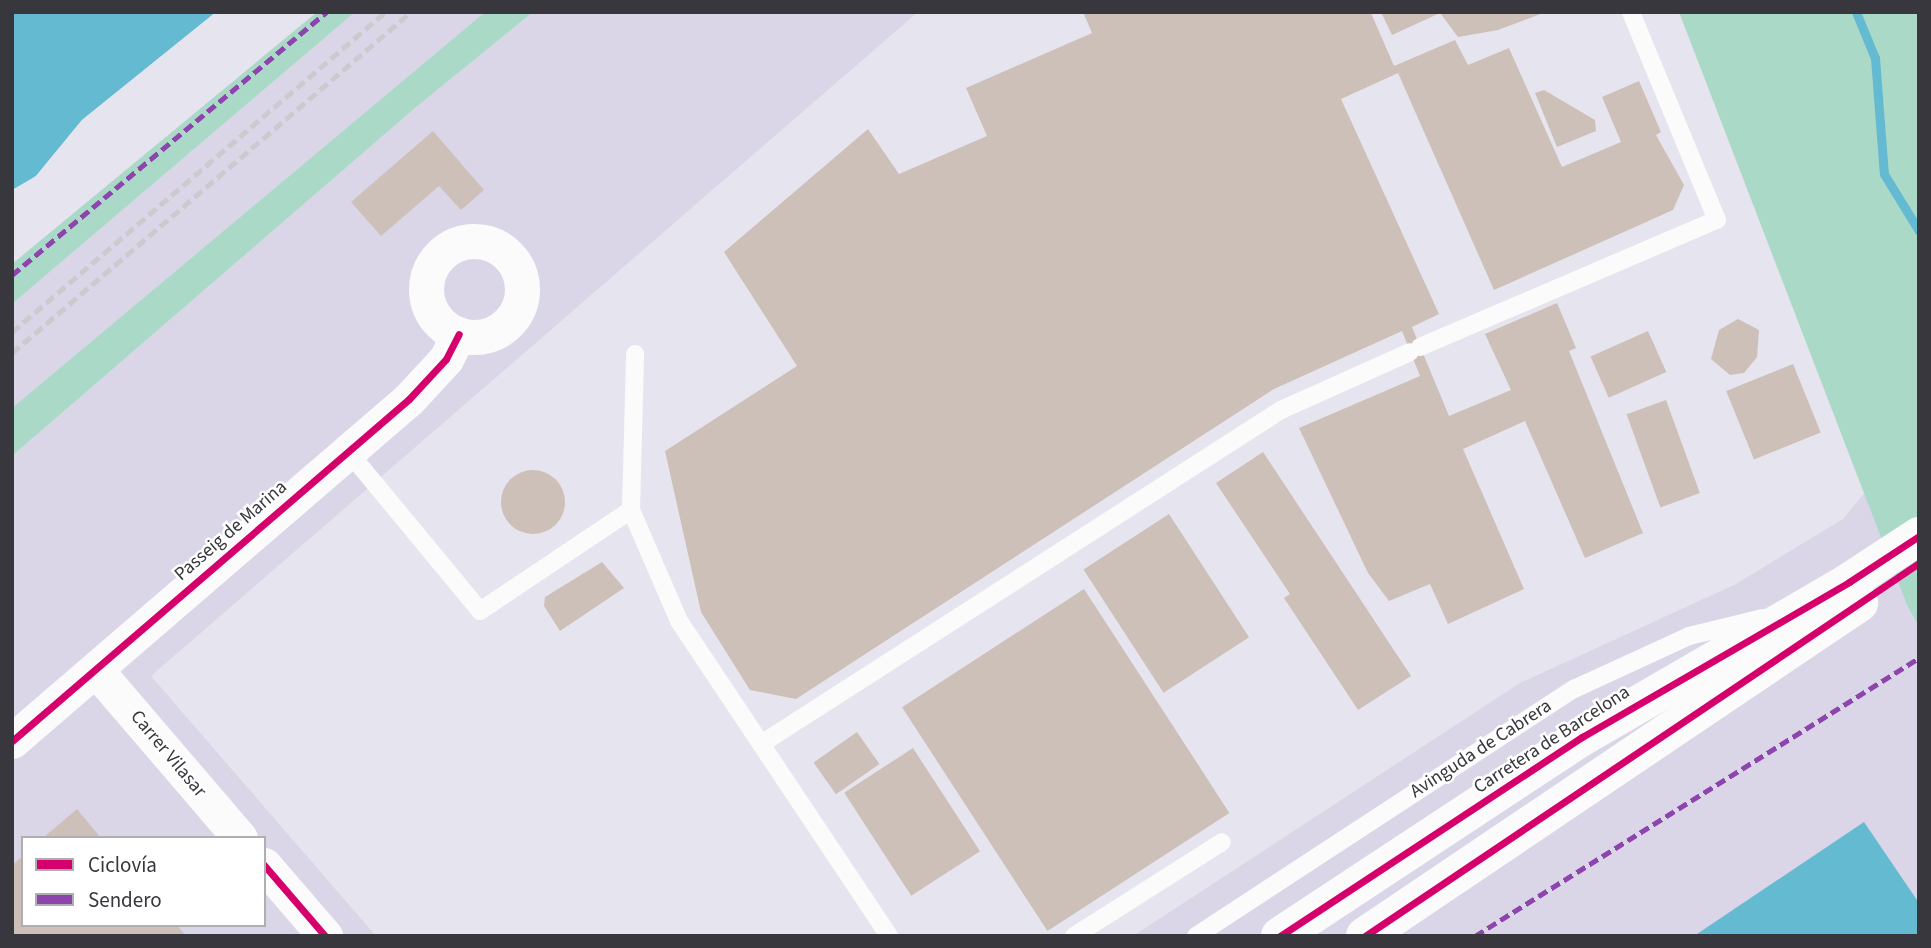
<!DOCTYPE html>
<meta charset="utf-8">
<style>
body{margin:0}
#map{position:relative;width:1931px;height:948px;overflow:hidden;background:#e6e4ee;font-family:"Source Sans 3",sans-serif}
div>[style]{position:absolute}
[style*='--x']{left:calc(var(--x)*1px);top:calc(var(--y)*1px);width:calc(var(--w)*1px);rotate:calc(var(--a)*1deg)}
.built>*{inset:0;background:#dad6e8}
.green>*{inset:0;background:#abd9c8}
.water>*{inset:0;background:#64bad1}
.pier>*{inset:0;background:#e6e4ee}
.stream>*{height:9px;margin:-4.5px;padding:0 4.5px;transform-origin:4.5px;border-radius:4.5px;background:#64bad1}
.building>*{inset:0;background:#cdc0b8;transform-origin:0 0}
.round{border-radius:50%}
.lane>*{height:18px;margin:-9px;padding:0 9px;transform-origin:9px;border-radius:9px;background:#fbfbfc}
.street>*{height:35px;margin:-17.5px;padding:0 17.5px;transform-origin:17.5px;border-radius:17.5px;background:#fbfbfc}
.street>.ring{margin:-17.5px;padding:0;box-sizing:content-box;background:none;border:35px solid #fbfbfc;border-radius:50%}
.primary>*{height:38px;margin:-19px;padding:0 19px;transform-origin:19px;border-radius:19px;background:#fbfbfc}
.rail>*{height:5px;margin-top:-2.5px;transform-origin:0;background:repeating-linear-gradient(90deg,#cccace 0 10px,transparent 0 15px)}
.quiet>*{height:5px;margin-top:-2.5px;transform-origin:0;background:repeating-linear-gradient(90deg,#8e44ad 0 10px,transparent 0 15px)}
.cycleway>*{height:7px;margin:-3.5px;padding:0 3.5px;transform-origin:3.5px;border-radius:3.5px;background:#d6006c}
span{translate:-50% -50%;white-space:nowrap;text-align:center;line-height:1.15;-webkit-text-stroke:5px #fff;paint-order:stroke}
.street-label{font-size:19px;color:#38373e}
.frame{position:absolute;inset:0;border:14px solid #38373e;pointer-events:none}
.legend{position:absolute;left:21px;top:836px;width:245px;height:91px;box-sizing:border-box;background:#fff;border:2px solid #afafb2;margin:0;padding:9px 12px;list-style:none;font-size:21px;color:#38373e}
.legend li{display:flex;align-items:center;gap:14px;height:35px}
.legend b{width:35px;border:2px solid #afafb2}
</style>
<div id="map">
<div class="built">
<i style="clip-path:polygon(355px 12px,485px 12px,12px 408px,12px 304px)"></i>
<i style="clip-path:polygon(evenodd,533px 12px,918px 12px,151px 676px,376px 936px,12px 936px,12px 456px,415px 108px,533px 12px,23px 838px,264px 838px,264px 925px,23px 925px,23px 838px)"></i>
<i style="clip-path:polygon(1866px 491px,1919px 627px,1919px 936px,1133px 936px,1520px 683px,1734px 585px,1843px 519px)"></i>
</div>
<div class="green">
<i style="clip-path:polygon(317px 12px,355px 12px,12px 304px,12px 264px)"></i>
<i style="clip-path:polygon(485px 12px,533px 12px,415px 108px,12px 456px,12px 408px)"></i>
<i style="clip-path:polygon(1679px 12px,1919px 12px,1919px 627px,1907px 605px)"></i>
</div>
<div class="water">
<i style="clip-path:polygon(12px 12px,216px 12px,82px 120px,36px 176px,12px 190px)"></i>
<i style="clip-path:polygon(1864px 822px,1919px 903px,1919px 936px,1694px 936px)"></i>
</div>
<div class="pier">
<i style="clip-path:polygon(216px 12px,220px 12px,191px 39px,85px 122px,38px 179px,12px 193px,36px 176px,82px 120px)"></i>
</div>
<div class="stream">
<i style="--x:1856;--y:12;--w:50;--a:67.6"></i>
<i style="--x:1875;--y:58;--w:116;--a:85.6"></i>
<i style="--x:1884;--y:174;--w:67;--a:58.4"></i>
</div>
<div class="building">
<i style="clip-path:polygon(1083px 12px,1371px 13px,1394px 66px,1455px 40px,1468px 65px,1509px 48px,1562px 167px,1621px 142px,1602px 97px,1639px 81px,1661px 132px,1656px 135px,1684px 185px,1673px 210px,1494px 290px,1398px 73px,1341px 99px,1439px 314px,1412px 327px,1449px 416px,1511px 390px,1485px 334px,1557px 303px,1576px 348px,1569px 351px,1643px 533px,1585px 558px,1525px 421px,1463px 449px,1524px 589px,1448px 624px,1430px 584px,1389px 601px,1368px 573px,1299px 428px,1420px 376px,1402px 331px,1274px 389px,796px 699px,750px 690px,701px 612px,665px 451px,797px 366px,724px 252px,868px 129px,899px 174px,987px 136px,966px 88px,1092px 33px)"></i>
<i style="clip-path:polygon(1381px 12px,1543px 12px,1543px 13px,1498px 30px,1458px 37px,1440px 13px,1392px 35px)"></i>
<i style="clip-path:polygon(1544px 90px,1595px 120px,1596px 131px,1557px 147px,1535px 93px)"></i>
<i style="clip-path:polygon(433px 131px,484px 190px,461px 210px,439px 186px,381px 236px,351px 202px)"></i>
<i style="clip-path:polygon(1738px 319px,1759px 330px,1757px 357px,1744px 373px,1730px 375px,1711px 359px,1719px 330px)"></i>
<i style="left:1648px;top:331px;width:45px;height:63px;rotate:66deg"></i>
<i style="left:1793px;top:364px;width:74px;height:72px;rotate:68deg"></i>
<i style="left:1666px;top:400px;width:99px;height:42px;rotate:70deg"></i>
<i style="clip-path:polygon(1263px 452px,1411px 676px,1358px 710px,1284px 598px,1290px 594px,1216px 483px)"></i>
<i class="round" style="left:501px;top:470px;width:64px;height:64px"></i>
<i style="left:1169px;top:514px;width:147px;height:102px;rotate:57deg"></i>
<i style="clip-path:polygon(602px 562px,624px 588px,560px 631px,544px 606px,545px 597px)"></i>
<i style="left:1084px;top:589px;width:267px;height:217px;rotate:57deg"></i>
<i style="left:857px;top:732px;width:39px;height:53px;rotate:55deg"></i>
<i style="left:913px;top:748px;width:123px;height:82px;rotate:57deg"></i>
<i style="clip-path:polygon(77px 809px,101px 838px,43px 838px)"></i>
<i style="clip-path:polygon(23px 856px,23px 925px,177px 925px,186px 936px,12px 936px,12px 865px)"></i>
</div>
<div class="lane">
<i style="--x:1420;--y:347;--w:323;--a:-23.2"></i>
<i style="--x:1717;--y:220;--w:225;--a:-112.5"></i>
<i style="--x:347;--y:450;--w:209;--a:50.4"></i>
<i style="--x:480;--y:611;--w:182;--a:-33.8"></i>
<i style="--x:631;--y:510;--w:156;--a:-88.5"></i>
<i style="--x:631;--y:510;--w:121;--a:66.6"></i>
<i style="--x:679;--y:621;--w:379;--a:56.3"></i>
<i style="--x:761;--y:744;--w:618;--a:-32.71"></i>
<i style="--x:1281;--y:410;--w:141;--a:-24.2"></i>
<i style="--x:1074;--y:936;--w:175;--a:-32.4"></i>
<i style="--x:1196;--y:936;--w:452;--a:-33.2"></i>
<i style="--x:1574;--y:689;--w:127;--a:-24.7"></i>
<i style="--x:1689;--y:636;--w:76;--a:-13.7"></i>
</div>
<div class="street">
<i class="ring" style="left:426px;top:241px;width:61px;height:61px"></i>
<i style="--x:96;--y:670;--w:221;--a:49.4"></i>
<i style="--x:12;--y:741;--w:524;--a:-40.74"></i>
<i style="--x:409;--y:399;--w:54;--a:-47.2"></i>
<i style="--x:446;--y:359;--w:28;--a:-63"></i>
<i style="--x:264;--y:865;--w:94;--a:49.3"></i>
</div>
<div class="primary">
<i style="--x:1280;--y:936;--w:362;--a:-33.4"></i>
<i style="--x:1582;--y:737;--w:309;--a:-30.1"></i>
<i style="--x:1849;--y:582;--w:84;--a:-33.3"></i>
<i style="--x:1365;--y:936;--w:596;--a:-33.98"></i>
</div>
<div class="rail">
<i style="--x:12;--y:332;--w:492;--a:-40.6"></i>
<i style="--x:12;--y:353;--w:525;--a:-40.52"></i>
</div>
<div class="quiet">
<i style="--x:12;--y:275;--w:410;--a:-39.9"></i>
<i style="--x:1475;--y:936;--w:524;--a:-32.05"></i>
</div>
<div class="cycleway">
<i style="--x:12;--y:741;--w:524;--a:-40.74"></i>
<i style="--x:409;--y:399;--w:54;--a:-47.2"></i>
<i style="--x:446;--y:359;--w:28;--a:-63"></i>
<i style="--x:264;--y:865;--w:94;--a:49.3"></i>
<i style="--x:1280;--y:936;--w:362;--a:-33.4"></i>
<i style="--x:1582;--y:737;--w:309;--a:-30.1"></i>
<i style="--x:1849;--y:582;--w:84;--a:-33.3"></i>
<i style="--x:1365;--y:936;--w:668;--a:-33.95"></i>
</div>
<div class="street-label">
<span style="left:231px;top:531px;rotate:-41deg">Passeig de Marina</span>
<span style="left:1552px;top:740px;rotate:-33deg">Carretera de Barcelona</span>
<span style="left:1481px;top:749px;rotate:-33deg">Avinguda de Cabrera</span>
<span style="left:168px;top:754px;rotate:50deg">Carrer Vilasar</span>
</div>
<div class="frame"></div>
<ul class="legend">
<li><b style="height:9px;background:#d6006c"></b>Ciclovía</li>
<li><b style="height:9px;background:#8e44ad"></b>Sendero</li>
</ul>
</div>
